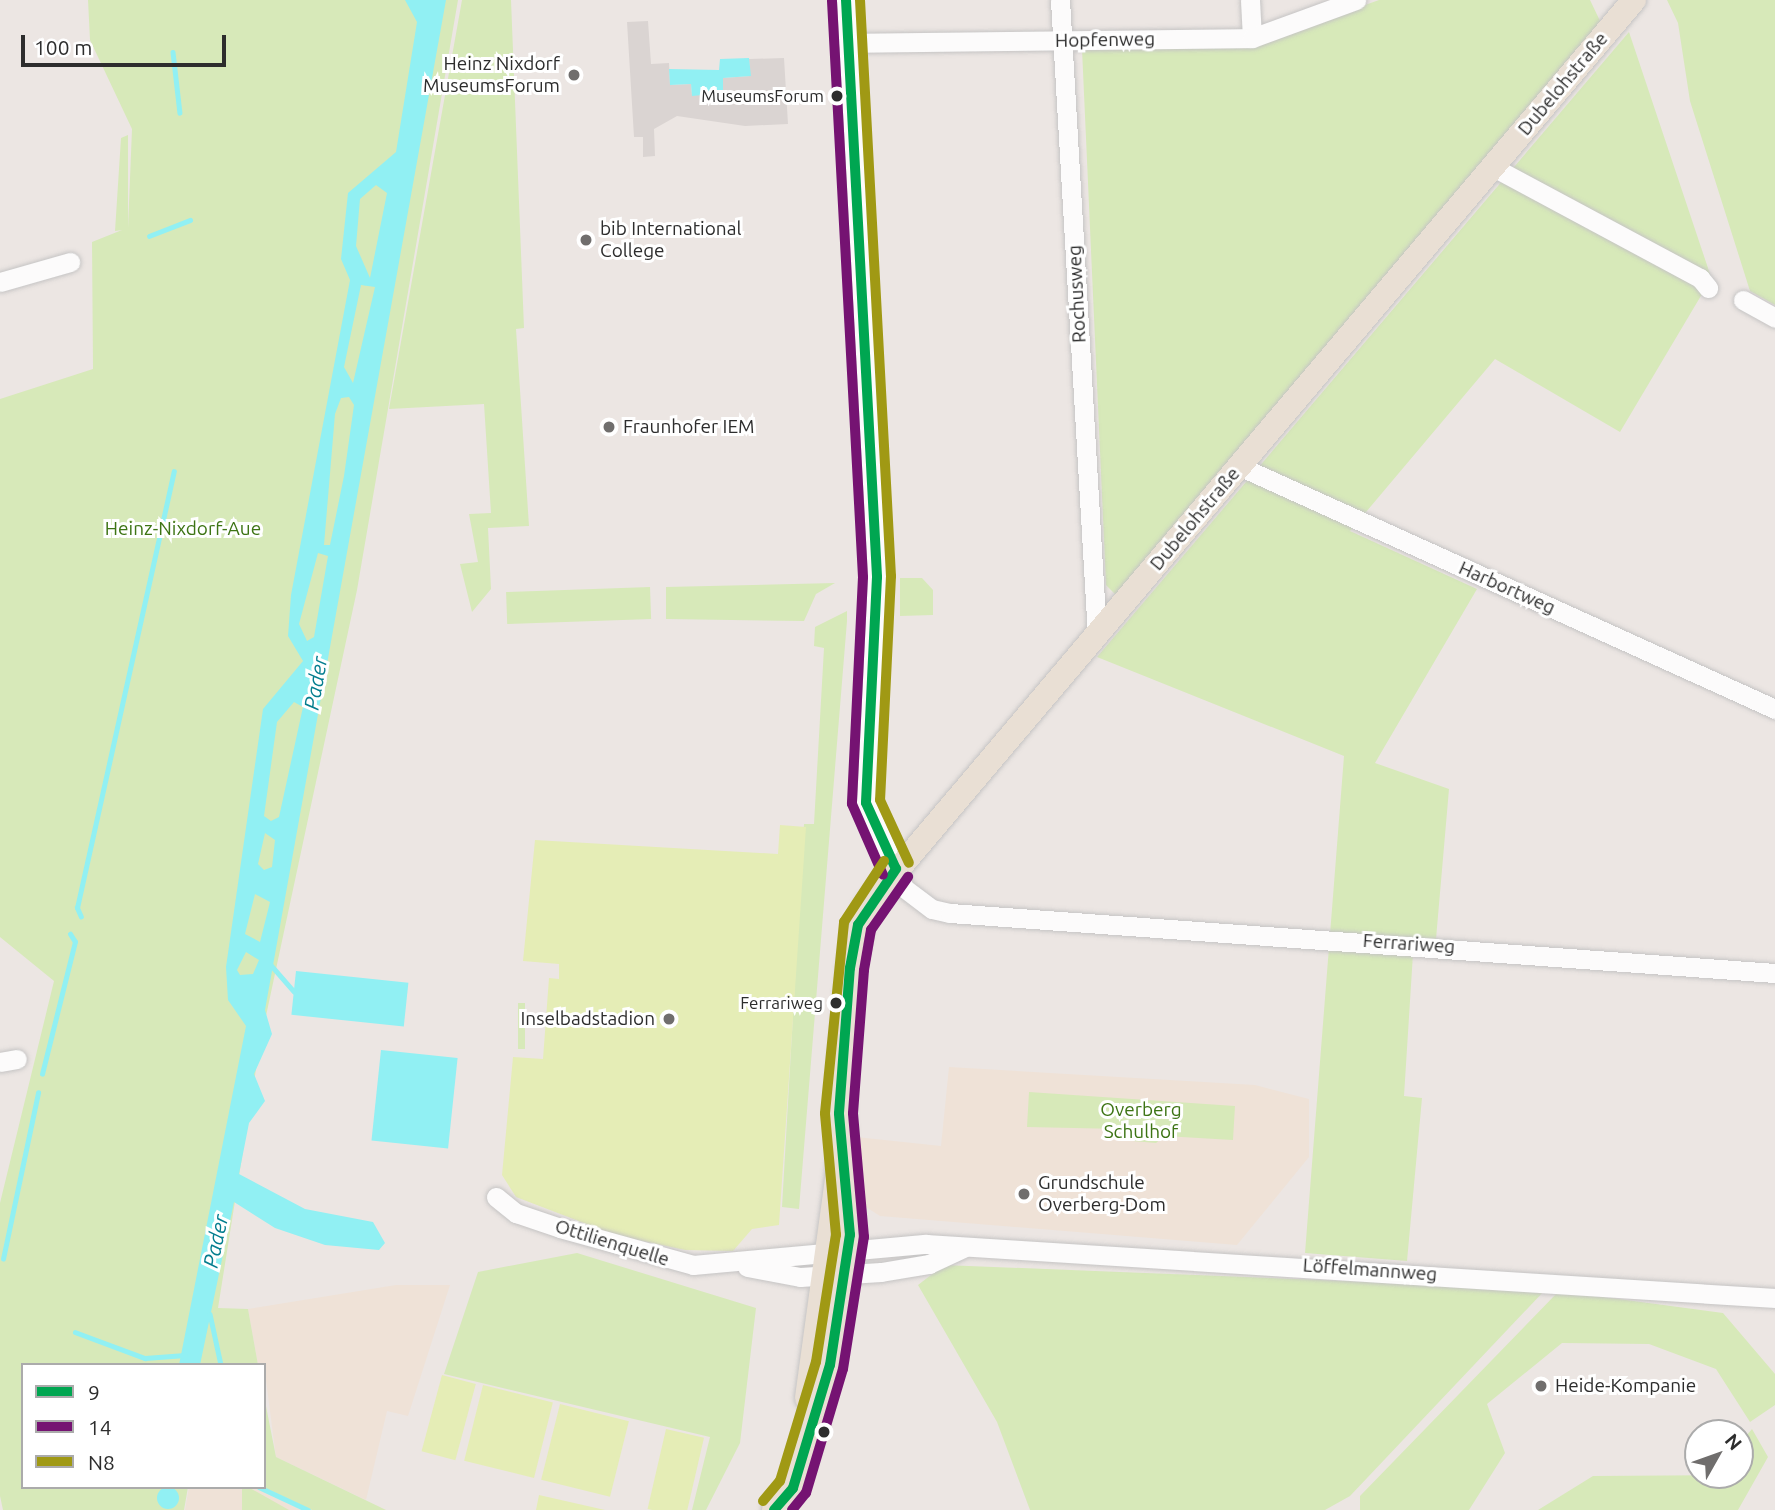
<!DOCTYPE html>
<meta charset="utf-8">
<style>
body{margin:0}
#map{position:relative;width:1775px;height:1510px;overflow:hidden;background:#ece6e3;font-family:Ubuntu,sans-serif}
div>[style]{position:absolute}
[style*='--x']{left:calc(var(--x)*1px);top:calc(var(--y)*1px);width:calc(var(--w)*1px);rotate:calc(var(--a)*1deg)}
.education>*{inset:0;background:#efe2d7}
.green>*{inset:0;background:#d7e9b9;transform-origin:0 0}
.pitch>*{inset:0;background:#e5edb6;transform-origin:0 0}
.plaza>*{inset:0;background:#dad4d2}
.water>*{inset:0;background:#91f0f3;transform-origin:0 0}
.round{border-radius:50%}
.stream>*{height:4.5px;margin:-2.25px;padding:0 2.25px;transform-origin:2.25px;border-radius:2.25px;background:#91f0f3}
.roads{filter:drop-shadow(0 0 2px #c5c4c4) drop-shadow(0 0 2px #c5c4c4)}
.minor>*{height:19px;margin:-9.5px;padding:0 9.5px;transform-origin:9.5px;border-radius:9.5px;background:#fcfbfb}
.major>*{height:24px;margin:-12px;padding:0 12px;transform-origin:12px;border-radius:12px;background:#e9dfd4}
.bus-1>*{height:10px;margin:-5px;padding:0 5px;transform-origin:5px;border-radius:5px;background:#00a651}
.bus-2>*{height:10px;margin:-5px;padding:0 5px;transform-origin:5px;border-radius:5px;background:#751372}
.bus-3>*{height:10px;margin:-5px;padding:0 5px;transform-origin:5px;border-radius:5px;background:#a09914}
.dots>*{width:19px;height:19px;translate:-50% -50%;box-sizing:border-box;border:4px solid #fff;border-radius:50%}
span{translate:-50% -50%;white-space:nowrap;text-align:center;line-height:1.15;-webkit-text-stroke:6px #fff;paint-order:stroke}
.bus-label{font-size:17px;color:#2d2d2d}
.right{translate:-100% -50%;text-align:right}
.street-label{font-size:19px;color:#2d2d2d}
.poi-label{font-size:19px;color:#2d2d2d}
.left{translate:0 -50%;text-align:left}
.park-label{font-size:19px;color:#3d7414}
.water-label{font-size:21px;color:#047e8f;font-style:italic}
.legend{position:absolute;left:21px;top:1363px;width:245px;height:126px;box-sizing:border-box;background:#fff;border:2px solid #ababab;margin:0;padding:9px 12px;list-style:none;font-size:21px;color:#2d2d2d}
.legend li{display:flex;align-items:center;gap:14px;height:35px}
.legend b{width:35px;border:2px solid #ababab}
.north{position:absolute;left:1684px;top:1419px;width:70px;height:70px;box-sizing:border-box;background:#fff;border:2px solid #ababab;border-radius:50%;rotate:50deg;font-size:19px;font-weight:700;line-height:28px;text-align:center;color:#2d2d2d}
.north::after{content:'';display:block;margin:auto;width:24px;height:32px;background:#706e6d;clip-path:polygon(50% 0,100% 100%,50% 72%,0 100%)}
.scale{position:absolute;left:21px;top:35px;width:205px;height:32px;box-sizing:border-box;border:4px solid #2d2d2d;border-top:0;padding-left:9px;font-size:21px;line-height:24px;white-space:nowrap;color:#2d2d2d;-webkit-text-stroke:5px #fff;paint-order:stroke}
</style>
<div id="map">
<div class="education">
<i style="clip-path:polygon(949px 1067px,1255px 1085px,1309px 1099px,1309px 1157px,1237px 1245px,880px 1216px,866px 1207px,856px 1137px,941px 1146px)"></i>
<i style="clip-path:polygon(396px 1285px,450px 1285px,408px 1416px,387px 1411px,366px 1500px,276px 1457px,264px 1365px,258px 1365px,248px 1309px)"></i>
<i style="clip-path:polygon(189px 1487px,254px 1487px,301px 1510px,185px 1510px)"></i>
</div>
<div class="green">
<i style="clip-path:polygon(88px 0,458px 0,357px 590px,260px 1044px,218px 1308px,248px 1309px,258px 1365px,23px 1365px,23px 1487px,188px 1487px,184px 1510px,3px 1510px,0 1496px,0 1203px,54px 981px,0 937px,0 399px,93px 369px,92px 242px,122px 230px,115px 231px,121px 138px,128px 135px,128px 228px,132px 129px,90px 40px)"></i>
<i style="clip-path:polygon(462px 0,511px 0,524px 328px,516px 329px,529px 526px,488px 528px,491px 589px,472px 612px,460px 564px,478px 562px,469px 514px,491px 513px,484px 404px,389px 409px)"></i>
<i style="clip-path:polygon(1379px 0,1590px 0,1602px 25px,1119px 598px,1106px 585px,1082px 49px,1251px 46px)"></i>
<i style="clip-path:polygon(1667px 0,1775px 0,1775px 305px,1750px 291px,1690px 101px,1678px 23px)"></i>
<i style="clip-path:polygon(1629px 32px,1714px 286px,1705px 289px,1620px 432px,1495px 359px,1350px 531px,1477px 589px,1375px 763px,1449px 789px,1436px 939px,1414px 938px,1404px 1096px,1422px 1098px,1407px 1261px,1305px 1253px,1344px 756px,1097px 657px)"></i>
<i style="clip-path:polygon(900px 578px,922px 578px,933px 590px,933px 615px,900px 616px)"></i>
<i style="clip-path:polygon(835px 583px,816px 594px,804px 621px,666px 619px,666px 587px)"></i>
<i style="left:650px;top:587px;width:32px;height:144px;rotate:88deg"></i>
<i style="clip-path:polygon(847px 611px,847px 621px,799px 1209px,782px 1207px,804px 824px,814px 824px,824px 648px,814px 646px,815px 627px)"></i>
<i style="left:518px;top:1003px;width:7px;height:46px"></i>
<i style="clip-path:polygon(1029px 1092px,1235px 1106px,1233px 1140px,1164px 1136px,1156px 1143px,1121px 1140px,1121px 1129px,1027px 1127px)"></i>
<i style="clip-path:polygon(577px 1253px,756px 1308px,740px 1443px,706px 1510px,692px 1510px,710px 1437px,444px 1374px,478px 1272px)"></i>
<i style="clip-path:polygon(944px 1265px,1546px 1289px,1350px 1496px,1325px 1510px,1030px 1510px,997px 1422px,918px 1285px)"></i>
<i style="clip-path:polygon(1559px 1291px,1723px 1313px,1775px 1374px,1775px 1405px,1750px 1422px,1716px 1369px,1649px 1344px,1562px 1343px,1487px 1404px,1505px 1453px,1469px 1510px,1360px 1510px,1360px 1496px)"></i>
<i style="clip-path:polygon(264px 1396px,276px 1457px,386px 1510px,312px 1510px,263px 1487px)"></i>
<i style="clip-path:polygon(1752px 1429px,1768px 1457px,1738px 1510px,1538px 1510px,1593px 1476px,1740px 1475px,1740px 1443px)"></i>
<i style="clip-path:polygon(242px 1487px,248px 1487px,289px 1510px,242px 1510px)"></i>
</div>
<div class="pitch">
<i style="clip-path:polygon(780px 825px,806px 827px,779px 1225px,752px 1229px,733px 1251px,685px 1250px,615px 1235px,516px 1197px,502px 1175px,513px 1057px,543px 1059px,549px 978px,559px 979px,559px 964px,523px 961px,535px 840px,778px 854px)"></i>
<i style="left:442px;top:1375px;width:35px;height:79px;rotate:15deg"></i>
<i style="left:483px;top:1385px;width:72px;height:78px;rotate:14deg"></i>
<i style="left:560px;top:1404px;width:71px;height:78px;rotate:14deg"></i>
<i style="left:666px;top:1429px;width:39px;height:82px;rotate:13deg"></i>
<i style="clip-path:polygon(539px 1495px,605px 1510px,536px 1510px)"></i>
</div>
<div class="plaza">
<i style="clip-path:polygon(648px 21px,651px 64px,669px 63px,670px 85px,691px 84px,692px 95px,723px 93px,723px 78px,750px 76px,749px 59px,784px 58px,788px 124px,745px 126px,677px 116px,654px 129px,655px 156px,643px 157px,643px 137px,634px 137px,627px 22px)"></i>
</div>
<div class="water">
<i style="clip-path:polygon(evenodd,405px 0,446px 0,265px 1010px,272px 1034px,254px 1074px,265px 1101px,249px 1123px,239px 1174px,305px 1209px,373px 1222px,385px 1243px,379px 1250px,325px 1245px,275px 1228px,234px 1202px,200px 1365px,179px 1365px,246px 1026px,228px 1000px,226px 967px,263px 709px,303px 661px,288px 636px,291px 595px,350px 280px,341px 259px,348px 193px,396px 152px,417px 22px,405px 0,376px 185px,387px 193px,370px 278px,356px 246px,360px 199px,376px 185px,405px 0,361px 285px,375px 287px,353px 383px,344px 367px,361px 285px,405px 0,349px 397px,354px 405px,344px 476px,330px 545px,324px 545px,335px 414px,341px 398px,349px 397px,405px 0,318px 553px,328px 556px,314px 637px,307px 641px,299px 624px,318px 553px,405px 0,294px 702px,303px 707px,279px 817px,271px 821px,264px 816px,277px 722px,294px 702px,405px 0,265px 833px,275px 840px,272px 867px,264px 870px,258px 864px,265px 833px,405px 0,255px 894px,270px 902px,260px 942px,245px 934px,255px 894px,405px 0,246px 952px,259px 960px,253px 974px,240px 975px,237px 970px,246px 952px)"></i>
<i style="clip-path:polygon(749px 58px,751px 76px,723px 78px,723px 93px,692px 96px,691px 84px,670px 85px,669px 69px,719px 70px,720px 59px)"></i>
<i style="left:296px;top:971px;width:113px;height:44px;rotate:6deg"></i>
<i style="left:381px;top:1050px;width:77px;height:91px;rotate:6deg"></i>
<i class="round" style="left:157px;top:1487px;width:22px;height:22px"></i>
</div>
<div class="stream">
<i style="--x:173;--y:52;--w:61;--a:83.5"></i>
<i style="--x:149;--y:236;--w:44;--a:-21.3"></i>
<i style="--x:81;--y:917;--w:10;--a:-114"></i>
<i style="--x:77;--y:908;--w:447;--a:-77.5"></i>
<i style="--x:271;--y:965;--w:35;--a:49"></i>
<i style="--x:42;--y:1074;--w:136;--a:-76"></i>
<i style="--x:75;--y:942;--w:9;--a:-122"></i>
<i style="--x:3;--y:1259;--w:170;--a:-78.1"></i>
<i style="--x:210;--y:1314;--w:52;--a:77.8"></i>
<i style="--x:75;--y:1332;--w:75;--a:20.4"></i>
<i style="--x:145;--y:1358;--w:40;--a:-4.3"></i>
<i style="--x:259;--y:1487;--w:54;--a:25.1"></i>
</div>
<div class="roads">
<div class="minor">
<i style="--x:846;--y:0;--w:578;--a:86.92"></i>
<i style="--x:877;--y:577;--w:226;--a:92.8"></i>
<i style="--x:866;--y:803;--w:93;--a:65.9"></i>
<i style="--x:904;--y:888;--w:35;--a:37"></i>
<i style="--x:932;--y:909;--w:18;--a:13"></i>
<i style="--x:950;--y:913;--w:827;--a:4.16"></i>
<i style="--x:1060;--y:0;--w:637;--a:86.67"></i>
<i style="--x:1250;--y:0;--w:38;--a:87"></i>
<i style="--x:848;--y:43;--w:404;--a:-0.7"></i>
<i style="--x:1252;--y:38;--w:111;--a:-20.1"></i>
<i style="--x:1493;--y:167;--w:235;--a:28.2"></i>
<i style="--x:1700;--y:278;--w:13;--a:51"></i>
<i style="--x:0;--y:282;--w:73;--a:-15.9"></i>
<i style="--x:1743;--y:300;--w:37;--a:29"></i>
<i style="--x:1239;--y:466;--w:589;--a:24.39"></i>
<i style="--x:0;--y:1062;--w:17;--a:-10"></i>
<i style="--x:496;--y:1197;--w:26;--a:39"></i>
<i style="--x:516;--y:1213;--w:46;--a:18.8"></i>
<i style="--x:560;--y:1228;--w:138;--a:15.5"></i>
<i style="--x:693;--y:1265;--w:234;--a:-5.2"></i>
<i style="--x:926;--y:1244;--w:851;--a:3.64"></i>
<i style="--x:747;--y:1267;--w:54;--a:10.7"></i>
<i style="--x:800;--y:1277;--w:81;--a:-3.5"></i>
<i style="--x:881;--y:1272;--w:49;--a:-9.5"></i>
<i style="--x:929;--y:1264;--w:38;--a:-25"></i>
</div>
<div class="major">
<i style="--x:807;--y:1398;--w:236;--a:-82.2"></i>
<i style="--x:774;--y:1510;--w:29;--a:-49"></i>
<i style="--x:793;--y:1488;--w:63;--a:-70.4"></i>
<i style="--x:814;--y:1429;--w:177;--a:-79.3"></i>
<i style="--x:847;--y:1255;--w:177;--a:-91.9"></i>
<i style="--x:841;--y:1078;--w:110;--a:-85.3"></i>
<i style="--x:850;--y:968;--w:64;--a:-74.7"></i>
<i style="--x:867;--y:906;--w:1187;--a:-49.75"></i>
</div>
</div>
<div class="bus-1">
<i style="--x:846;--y:0;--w:578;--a:86.92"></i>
<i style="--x:877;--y:577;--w:226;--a:92.8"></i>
<i style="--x:866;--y:803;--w:72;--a:65.6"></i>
<i style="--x:774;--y:1510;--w:29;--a:-49"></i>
<i style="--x:793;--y:1488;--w:128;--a:-73.3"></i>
<i style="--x:830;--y:1365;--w:132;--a:-81.3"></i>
<i style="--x:850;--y:1235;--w:122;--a:-95.2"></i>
<i style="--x:839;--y:1113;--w:145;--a:-85.7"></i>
<i style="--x:850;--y:968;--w:44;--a:-79.5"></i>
<i style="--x:858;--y:925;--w:68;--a:-55.8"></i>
</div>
<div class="bus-2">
<i style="--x:832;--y:1;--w:577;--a:86.92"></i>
<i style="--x:863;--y:577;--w:227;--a:92.8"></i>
<i style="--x:852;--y:804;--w:77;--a:66.4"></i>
<i style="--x:792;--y:1510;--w:22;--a:-51"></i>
<i style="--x:806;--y:1493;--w:129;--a:-73.4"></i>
<i style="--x:843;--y:1369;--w:134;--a:-81"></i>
<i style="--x:864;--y:1237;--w:124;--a:-95.1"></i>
<i style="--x:853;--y:1113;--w:143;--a:-85.6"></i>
<i style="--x:864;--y:970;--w:41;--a:-80.1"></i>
<i style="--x:871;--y:930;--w:65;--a:-55.1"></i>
</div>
<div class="bus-3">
<i style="--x:860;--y:0;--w:577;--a:86.92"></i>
<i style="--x:891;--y:576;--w:224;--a:92.8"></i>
<i style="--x:880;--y:800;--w:69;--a:65.3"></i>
<i style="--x:763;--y:1501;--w:26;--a:-50"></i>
<i style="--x:780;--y:1481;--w:124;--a:-73.2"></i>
<i style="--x:816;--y:1362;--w:129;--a:-81.1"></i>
<i style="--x:836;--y:1235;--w:122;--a:-95.2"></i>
<i style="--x:825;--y:1113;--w:192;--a:-84.3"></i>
<i style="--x:844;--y:922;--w:73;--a:-56.7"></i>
</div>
<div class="dots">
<i style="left:574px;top:75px;background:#706e6d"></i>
<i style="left:837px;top:96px;background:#2d2d2d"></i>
<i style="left:586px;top:240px;background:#706e6d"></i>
<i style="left:609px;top:427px;background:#706e6d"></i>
<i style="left:836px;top:1003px;background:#2d2d2d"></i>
<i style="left:669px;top:1019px;background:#706e6d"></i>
<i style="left:1024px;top:1194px;background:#706e6d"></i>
<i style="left:1541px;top:1386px;background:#706e6d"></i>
<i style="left:824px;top:1432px;background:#2d2d2d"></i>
</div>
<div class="bus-label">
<span class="right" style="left:824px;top:96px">MuseumsForum</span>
<span class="right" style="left:823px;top:1003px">Ferrariweg</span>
</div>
<div class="street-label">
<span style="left:1105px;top:40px;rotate:-1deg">Hopfenweg</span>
<span style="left:1563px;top:84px;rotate:-50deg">Dubelohstraße</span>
<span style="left:1077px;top:294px;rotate:-93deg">Rochusweg</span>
<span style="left:1195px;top:519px;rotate:-50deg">Dubelohstraße</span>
<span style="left:1507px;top:588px;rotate:24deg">Harbortweg</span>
<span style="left:1409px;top:944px;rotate:4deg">Ferrariweg</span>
<span style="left:612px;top:1243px;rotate:17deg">Ottilienquelle</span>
<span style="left:1370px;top:1270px;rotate:4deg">Löffelmannweg</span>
</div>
<div class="poi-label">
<span class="right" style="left:560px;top:75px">Heinz Nixdorf<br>MuseumsForum</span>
<span class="left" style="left:600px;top:240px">bib International<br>College</span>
<span class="left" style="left:623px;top:427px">Fraunhofer IEM</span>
<span class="right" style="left:655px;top:1019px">Inselbadstadion</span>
<span class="left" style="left:1038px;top:1194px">Grundschule<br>Overberg-Dom</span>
<span class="left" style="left:1555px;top:1386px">Heide-Kompanie</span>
</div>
<div class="park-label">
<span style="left:183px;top:529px">Heinz-Nixdorf-Aue</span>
<span style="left:1141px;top:1121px">Overberg<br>Schulhof</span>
</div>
<div class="water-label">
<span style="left:315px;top:683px;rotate:-80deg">Pader</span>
<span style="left:215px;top:1241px;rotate:-78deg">Pader</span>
</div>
<ul class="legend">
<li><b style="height:9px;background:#00a651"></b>9</li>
<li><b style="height:9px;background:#751372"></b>14</li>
<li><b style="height:9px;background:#a09914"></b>N8</li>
</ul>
<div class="north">N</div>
<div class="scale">100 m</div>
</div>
